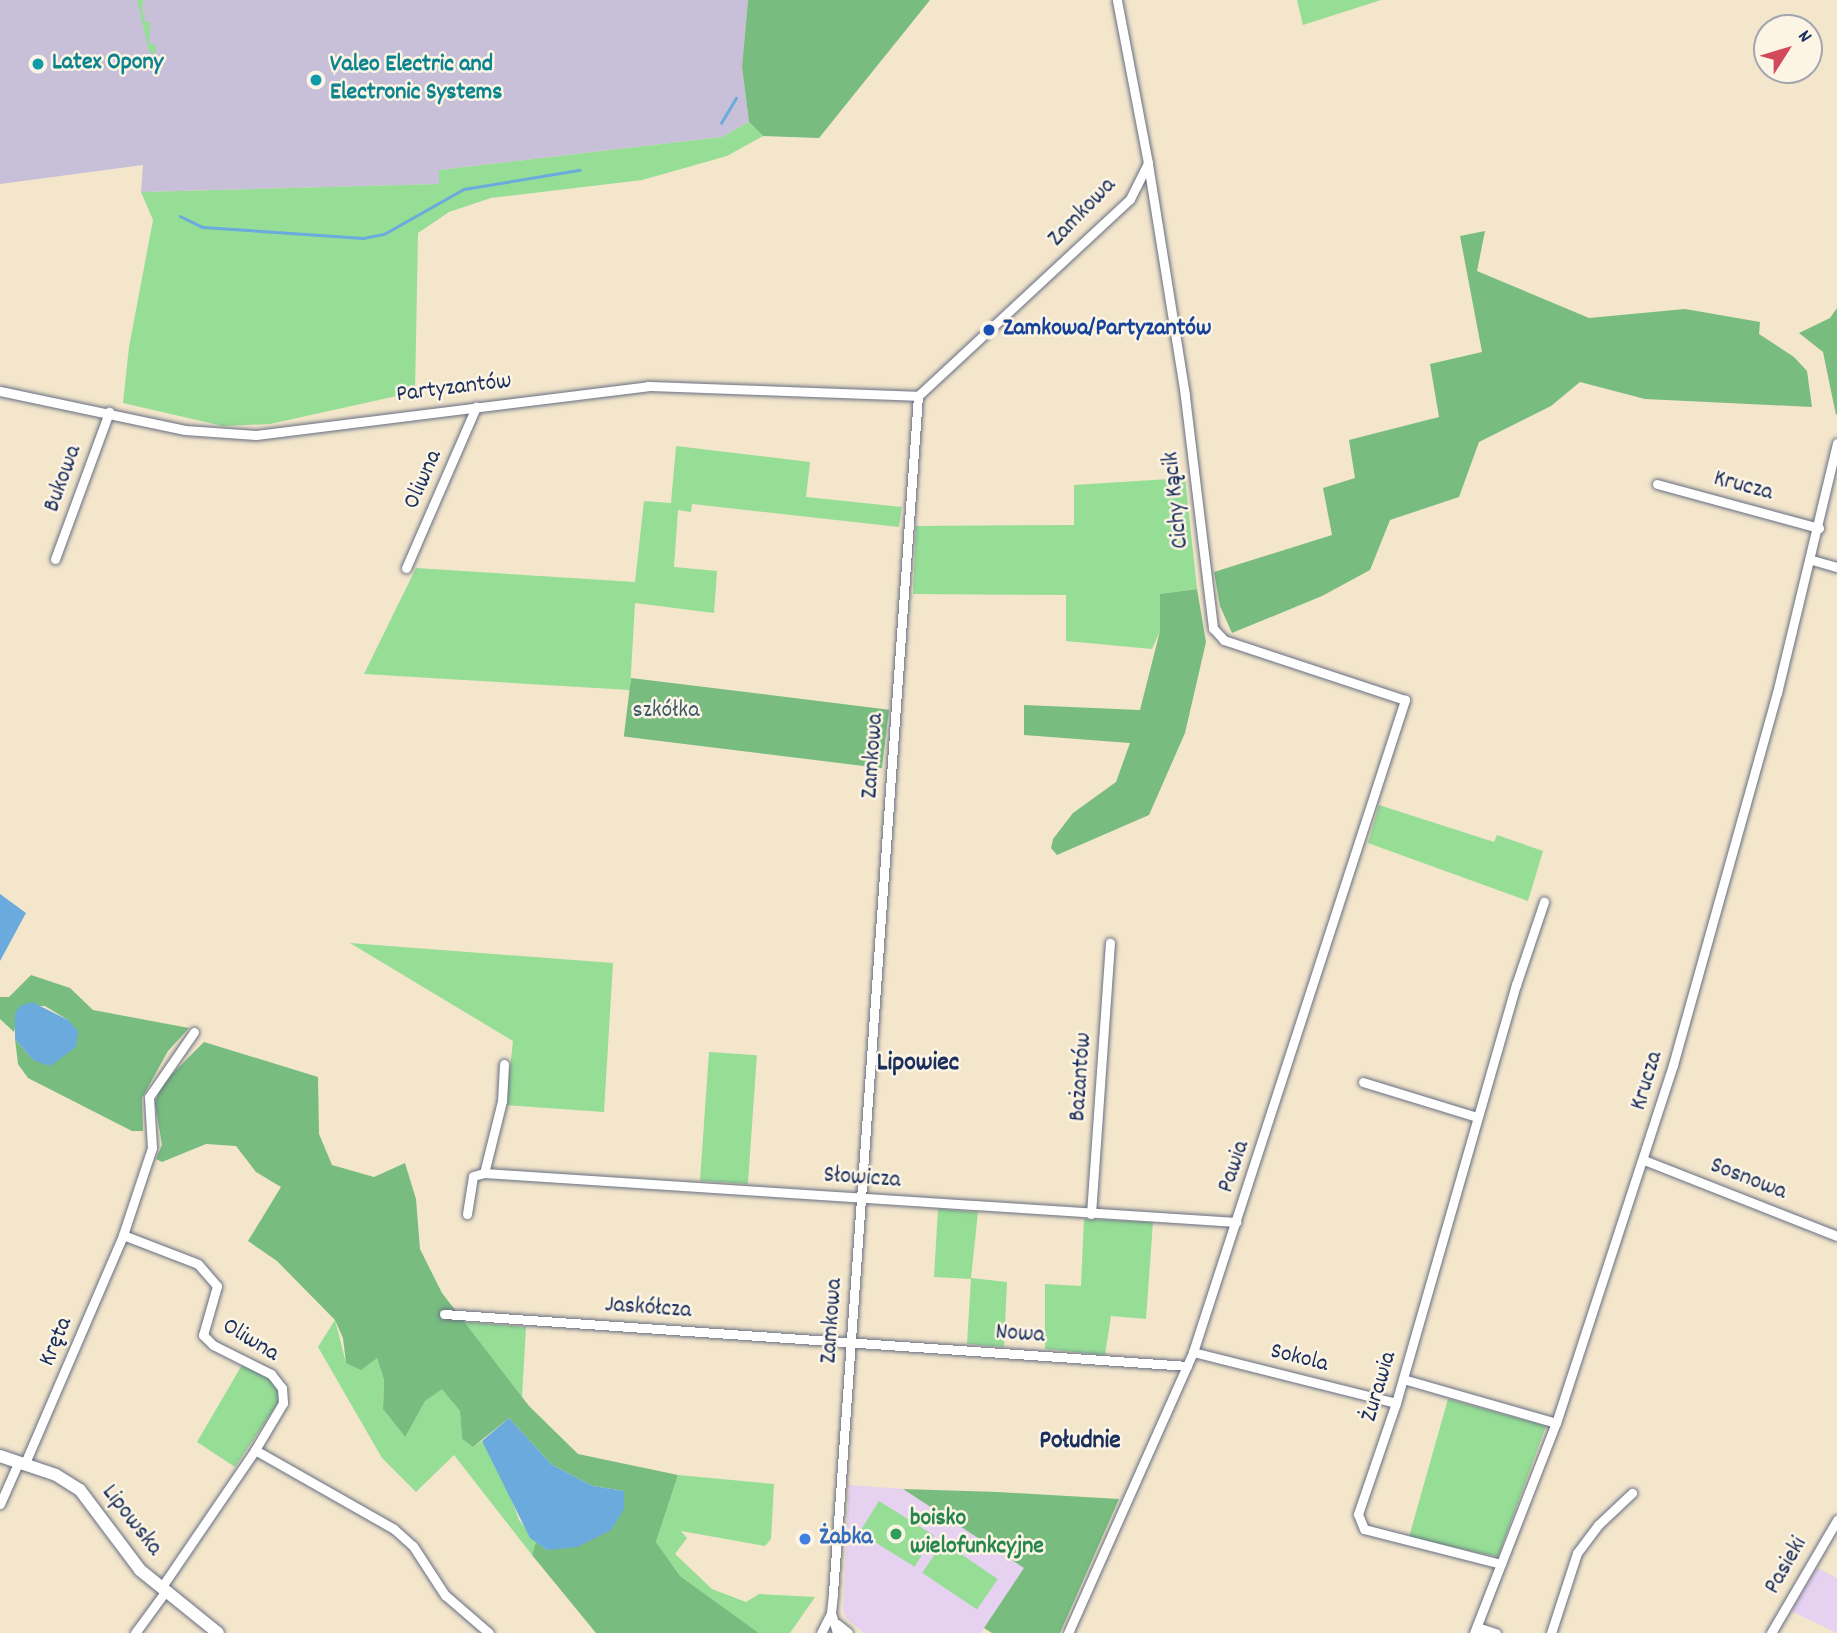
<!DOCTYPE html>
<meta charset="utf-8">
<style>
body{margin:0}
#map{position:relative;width:1837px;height:1633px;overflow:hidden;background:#f3e6cb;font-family:Dekko,sans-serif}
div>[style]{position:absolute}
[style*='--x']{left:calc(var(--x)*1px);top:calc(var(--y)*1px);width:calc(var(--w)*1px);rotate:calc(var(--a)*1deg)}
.built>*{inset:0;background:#e6d2f0}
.industrial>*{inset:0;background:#c8bfd8}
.green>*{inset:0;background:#96dd96;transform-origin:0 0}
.forest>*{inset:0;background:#78bc7f;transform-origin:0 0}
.water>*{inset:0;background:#6aaadd}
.stream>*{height:2.5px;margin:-1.25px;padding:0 1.25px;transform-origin:1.25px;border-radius:1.25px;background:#6aaadd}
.roads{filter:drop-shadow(0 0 2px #676f84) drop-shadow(0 0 2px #676f84)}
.minor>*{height:9px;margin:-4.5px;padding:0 4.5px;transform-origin:4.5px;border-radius:4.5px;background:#fff}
.tertiary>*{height:12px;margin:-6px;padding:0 6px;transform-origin:6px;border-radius:6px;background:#fff}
.dots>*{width:19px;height:19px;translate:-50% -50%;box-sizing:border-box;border:4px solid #fcf5e5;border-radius:50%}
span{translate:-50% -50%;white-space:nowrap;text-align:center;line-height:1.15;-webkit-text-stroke:5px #fcf5e5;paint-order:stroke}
.culture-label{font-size:24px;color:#0d838f;font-weight:700}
.left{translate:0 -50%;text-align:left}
.street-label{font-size:24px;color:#1b2f5e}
.transit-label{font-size:24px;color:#164399;font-weight:700}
.park-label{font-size:24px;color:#3a5a6c}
.leisure-label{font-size:24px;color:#27864d;font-weight:700}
.shop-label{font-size:24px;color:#366cbe;font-weight:700}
.neighbourhood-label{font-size:26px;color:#1b2f5e;font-weight:700}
.north{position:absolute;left:1753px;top:14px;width:70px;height:70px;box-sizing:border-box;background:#fcf5e5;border:2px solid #a2a6af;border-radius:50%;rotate:53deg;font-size:19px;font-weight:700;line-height:28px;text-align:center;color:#1b2f5e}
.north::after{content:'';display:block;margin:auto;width:24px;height:32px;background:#d1495b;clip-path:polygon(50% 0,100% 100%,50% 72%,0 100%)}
</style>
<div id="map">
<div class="built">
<i style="clip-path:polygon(849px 1485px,903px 1489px,1025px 1568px,981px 1633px,864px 1633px,847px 1619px,843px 1611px)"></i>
<i style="clip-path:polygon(1817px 1568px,1837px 1578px,1837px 1633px,1791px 1611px)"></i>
</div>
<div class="industrial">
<i style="clip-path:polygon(0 0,748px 0,742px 67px,749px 122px,722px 137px,439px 170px,440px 184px,141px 192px,143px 165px,0 184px)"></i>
</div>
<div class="green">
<i style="clip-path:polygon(137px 0,143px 0,142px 14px,145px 13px,144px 21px,150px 22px,149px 44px,156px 45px,155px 56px,149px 51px)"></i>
<i style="clip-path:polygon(1297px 0,1381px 0,1303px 25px)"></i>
<i style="clip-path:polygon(749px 122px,763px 136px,727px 156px,642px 180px,491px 198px,449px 212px,418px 233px,415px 392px,270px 424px,223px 426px,123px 403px,129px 347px,153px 220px,141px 192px,439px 184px,439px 170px,722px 137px)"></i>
<i style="clip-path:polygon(676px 446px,810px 462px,806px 497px,902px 507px,899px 527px,692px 504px,691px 512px,678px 510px,674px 567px,717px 571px,714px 613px,635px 603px,630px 690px,364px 674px,416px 568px,635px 582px,644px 501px,671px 503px)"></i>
<i style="clip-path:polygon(1185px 478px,1197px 589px,1160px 594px,1160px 631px,1152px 649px,1066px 641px,1066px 595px,913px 594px,916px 526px,1074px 525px,1074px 485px)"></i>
<i style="clip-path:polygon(1379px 805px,1494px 842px,1497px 835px,1543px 851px,1528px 901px,1368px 843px)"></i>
<i style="clip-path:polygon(350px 943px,613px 963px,604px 1112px,506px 1105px,513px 1041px)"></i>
<i style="left:709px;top:1052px;width:48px;height:129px;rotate:4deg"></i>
<i style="clip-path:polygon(938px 1209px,978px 1212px,971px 1278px,1007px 1282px,1004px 1347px,967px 1344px,971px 1279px,934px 1277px)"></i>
<i style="clip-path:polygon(1084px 1219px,1153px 1222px,1146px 1319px,1111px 1316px,1105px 1355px,1045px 1349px,1045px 1284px,1081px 1286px)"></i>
<i style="clip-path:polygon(335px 1320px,346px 1363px,377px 1358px,384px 1380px,383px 1409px,404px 1436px,425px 1401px,442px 1388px,460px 1411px,462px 1439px,473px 1447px,482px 1441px,502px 1474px,519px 1520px,536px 1542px,532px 1555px,454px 1455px,416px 1492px,382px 1458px,318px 1347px)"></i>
<i style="clip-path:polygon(464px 1322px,526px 1327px,522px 1397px)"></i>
<i style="clip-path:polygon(242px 1365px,268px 1377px,278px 1390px,279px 1401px,235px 1467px,197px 1442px)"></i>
<i style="clip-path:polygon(1448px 1399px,1546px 1426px,1498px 1557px,1409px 1537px)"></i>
<i style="clip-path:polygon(678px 1475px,774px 1484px,771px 1539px,765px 1546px,681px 1531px,687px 1538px,675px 1554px,712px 1589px,746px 1602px,759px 1594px,815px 1597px,790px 1633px,759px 1633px,680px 1576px,656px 1542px)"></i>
<i style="left:879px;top:1501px;width:65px;height:37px;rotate:32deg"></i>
<i style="left:943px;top:1542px;width:66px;height:37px;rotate:34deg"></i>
</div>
<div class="forest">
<i style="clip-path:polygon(748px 0,930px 0,819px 138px,763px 136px,749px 122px,742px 67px)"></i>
<i style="clip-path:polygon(1485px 231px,1477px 271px,1589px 318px,1685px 309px,1760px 322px,1759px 334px,1794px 357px,1807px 371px,1812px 407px,1645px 399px,1580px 382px,1551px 406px,1479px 442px,1459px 497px,1390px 520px,1370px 570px,1322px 596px,1232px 633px,1220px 606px,1214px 572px,1332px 535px,1323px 488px,1355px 478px,1349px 440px,1439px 417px,1430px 364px,1482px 352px,1460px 236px)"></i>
<i style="clip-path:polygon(1837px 308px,1837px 414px,1836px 415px,1823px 352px,1799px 333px,1830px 318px)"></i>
<i style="clip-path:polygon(1197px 589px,1206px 642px,1185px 733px,1149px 815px,1057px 855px,1051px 848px,1053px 839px,1073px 813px,1116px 782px,1130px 743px,1024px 735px,1024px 705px,1140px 710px,1160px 631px,1160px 594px)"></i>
<i style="left:631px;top:678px;width:260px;height:59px;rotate:7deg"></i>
<i style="clip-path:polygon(31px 975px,70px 988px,93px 1010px,189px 1028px,168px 1051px,142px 1098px,143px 1131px,132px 1131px,28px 1078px,18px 1064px,15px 1039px,33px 1060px,68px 1020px,45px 1006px,20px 1006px,14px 1032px,0 1019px,0 997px,9px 997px)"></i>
<i style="clip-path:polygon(204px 1042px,318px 1077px,319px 1134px,332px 1165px,374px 1177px,405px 1163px,416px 1199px,420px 1249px,442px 1293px,529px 1406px,578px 1454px,678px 1475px,656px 1542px,680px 1576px,759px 1633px,596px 1633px,532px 1555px,536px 1542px,547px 1550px,624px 1491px,593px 1486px,552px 1465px,509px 1418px,473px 1447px,462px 1439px,460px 1411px,442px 1389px,425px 1401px,405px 1437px,383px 1409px,384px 1380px,377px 1358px,361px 1370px,346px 1363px,343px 1338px,335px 1320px,277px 1261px,248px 1241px,281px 1187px,256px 1172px,236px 1146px,206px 1144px,162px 1162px,156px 1159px,162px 1145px,155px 1103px,161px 1085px)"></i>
<i style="clip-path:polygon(903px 1489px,998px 1492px,1119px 1499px,1060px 1633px,992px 1633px,984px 1628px,1024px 1568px)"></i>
</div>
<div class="water">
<i style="clip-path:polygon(0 894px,26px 913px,0 961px)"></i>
<i style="clip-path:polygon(32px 1002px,68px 1020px,78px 1031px,76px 1047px,50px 1066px,33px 1060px,15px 1039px,15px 1014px,20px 1006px)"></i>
<i style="clip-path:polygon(509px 1418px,552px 1465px,593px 1486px,624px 1491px,624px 1509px,611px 1530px,577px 1547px,547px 1550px,530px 1538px,482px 1441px)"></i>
</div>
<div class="stream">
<i style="--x:721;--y:123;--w:29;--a:-59"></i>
<i style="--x:180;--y:216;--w:25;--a:26"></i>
<i style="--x:203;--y:227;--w:160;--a:3.9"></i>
<i style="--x:363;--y:238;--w:21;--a:-11"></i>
<i style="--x:384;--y:234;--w:92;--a:-29.4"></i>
<i style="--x:464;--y:189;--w:117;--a:-9.4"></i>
</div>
<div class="roads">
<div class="minor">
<i style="--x:0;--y:391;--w:189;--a:11.9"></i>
<i style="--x:185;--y:430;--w:71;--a:4"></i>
<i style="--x:256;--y:435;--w:395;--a:-7.1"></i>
<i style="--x:648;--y:386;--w:270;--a:2.1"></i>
<i style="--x:1657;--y:484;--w:168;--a:15.2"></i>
<i style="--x:55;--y:559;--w:157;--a:-69.8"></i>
<i style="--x:1812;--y:560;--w:26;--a:16"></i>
<i style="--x:406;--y:568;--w:176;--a:-66.5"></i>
<i style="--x:504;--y:1064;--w:37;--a:93"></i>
<i style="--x:502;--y:1101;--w:74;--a:104"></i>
<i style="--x:484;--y:1173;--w:754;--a:3.73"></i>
<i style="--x:1363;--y:1082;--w:119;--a:17.1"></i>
<i style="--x:1644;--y:1160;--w:207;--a:21.5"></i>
<i style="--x:467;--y:1214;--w:38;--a:-81"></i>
<i style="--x:473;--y:1176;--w:11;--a:-15"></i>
<i style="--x:1091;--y:1214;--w:272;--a:-86"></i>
<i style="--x:123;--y:1235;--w:80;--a:21.1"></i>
<i style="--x:198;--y:1264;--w:29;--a:49"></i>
<i style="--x:217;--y:1286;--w:51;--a:105.9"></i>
<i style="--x:203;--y:1335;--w:14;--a:45"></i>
<i style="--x:213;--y:1345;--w:65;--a:26.6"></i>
<i style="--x:271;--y:1374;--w:18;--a:52"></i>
<i style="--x:282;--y:1388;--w:15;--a:86"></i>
<i style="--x:283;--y:1403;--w:55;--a:120.8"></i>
<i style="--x:255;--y:1450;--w:160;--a:29.6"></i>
<i style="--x:394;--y:1529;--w:25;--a:42"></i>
<i style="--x:413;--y:1546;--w:59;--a:56.9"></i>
<i style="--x:445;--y:1595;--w:58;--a:40.8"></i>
<i style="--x:444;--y:1314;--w:745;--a:4"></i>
<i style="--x:1193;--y:1352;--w:209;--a:14.1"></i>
<i style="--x:1403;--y:1379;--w:159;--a:16"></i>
<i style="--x:25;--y:1463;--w:248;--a:-66.7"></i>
<i style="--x:123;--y:1235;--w:92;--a:-71.6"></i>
<i style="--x:152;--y:1148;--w:51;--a:-93.4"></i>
<i style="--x:149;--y:1097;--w:79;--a:-55.3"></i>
<i style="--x:0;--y:1504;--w:47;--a:-66.2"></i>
<i style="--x:1501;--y:1564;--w:141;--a:-165.7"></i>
<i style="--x:1364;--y:1529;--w:16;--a:-112"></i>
<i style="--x:1358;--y:1514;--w:117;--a:-71.1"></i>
<i style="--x:1396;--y:1403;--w:435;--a:-74"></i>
<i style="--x:1516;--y:985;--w:88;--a:-71.4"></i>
<i style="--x:161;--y:1588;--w:167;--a:-55.7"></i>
<i style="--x:831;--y:1613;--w:21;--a:73"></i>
<i style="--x:837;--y:1624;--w:14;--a:39"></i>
<i style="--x:1477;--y:1627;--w:20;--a:18"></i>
<i style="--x:135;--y:1633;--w:51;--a:-53.8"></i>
<i style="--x:821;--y:1633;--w:22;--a:-63"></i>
<i style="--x:831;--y:1613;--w:20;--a:-84"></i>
<i style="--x:833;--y:1593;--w:1200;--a:-85.94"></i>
<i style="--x:918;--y:396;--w:289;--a:-42.9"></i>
<i style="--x:1130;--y:199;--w:40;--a:-63.4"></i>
<i style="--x:1148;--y:163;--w:166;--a:-100.8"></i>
<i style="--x:1068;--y:1633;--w:308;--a:-66"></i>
<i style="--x:1193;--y:1352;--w:686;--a:-71.99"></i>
<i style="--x:1405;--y:700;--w:191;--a:-161.7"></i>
<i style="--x:1224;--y:640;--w:16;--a:-133"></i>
<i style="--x:1213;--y:628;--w:235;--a:-96.9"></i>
<i style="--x:1185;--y:395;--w:235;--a:-99.1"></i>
<i style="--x:1474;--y:1633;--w:225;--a:-68.7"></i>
<i style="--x:1556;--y:1423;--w:377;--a:-71.9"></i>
<i style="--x:1673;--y:1065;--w:386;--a:-74.4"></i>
<i style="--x:1777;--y:693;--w:257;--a:-76.5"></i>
<i style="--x:1551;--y:1633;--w:84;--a:-72"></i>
<i style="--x:1577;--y:1553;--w:35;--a:-53"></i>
<i style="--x:1598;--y:1525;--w:47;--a:-43.3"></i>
<i style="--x:1771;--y:1633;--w:131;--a:-59.7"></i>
</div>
<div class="tertiary">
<i style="--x:0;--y:1456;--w:59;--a:18.7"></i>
<i style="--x:56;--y:1475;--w:28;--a:32"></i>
<i style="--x:80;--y:1490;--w:100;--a:53.1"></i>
<i style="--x:140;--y:1570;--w:100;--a:38.9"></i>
</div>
</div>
<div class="dots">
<i style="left:38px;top:64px;background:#0f9aa8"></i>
<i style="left:316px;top:80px;background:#0f9aa8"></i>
<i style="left:989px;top:330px;background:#1a4fb4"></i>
<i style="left:896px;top:1534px;background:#2e9e5b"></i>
<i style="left:805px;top:1539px;background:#3f7fe0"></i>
</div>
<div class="culture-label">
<span class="left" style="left:52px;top:64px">Latex Opony</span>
<span class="left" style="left:330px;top:80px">Valeo Electric and<br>Electronic Systems</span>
</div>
<div class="street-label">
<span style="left:1083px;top:213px;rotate:-46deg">Zamkowa</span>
<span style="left:454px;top:389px;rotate:-7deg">Partyzantów</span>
<span style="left:64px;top:479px;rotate:-70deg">Bukowa</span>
<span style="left:424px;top:480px;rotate:-66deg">Oliwna</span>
<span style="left:1743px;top:487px;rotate:15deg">Krucza</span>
<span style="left:1177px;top:500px;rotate:-96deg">Cichy Kącik</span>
<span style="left:874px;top:756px;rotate:-86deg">Zamkowa</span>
<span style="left:1082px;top:1077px;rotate:-86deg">Bażantów</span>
<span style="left:1648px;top:1081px;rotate:-73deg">Krucza</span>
<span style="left:1235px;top:1167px;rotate:-71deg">Pawia</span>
<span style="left:862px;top:1179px;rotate:4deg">Słowicza</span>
<span style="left:1748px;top:1180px;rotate:21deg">Sosnowa</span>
<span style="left:648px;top:1309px;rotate:4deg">Jaskółcza</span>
<span style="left:833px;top:1321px;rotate:-86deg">Zamkowa</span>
<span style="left:1020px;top:1335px;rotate:4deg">Nowa</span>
<span style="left:250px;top:1341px;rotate:31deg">Oliwna</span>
<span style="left:57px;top:1342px;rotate:-67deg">Kręta</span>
<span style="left:1299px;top:1359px;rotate:14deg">Sokola</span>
<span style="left:1380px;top:1387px;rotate:-73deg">Żurawia</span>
<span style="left:131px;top:1521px;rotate:52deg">Lipowska</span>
<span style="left:1787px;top:1566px;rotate:-60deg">Pasieki</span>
</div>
<div class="transit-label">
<span class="left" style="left:1003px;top:330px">Zamkowa/Partyzantów</span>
</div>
<div class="park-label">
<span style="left:666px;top:712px">szkółka</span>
</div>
<div class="leisure-label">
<span class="left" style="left:910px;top:1534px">boisko<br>wielofunkcyjne</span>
</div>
<div class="shop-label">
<span class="left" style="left:819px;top:1539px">Żabka</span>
</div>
<div class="neighbourhood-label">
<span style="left:918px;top:1064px">Lipowiec</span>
<span style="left:1080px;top:1442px">Południe</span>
</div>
<div class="north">N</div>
</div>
